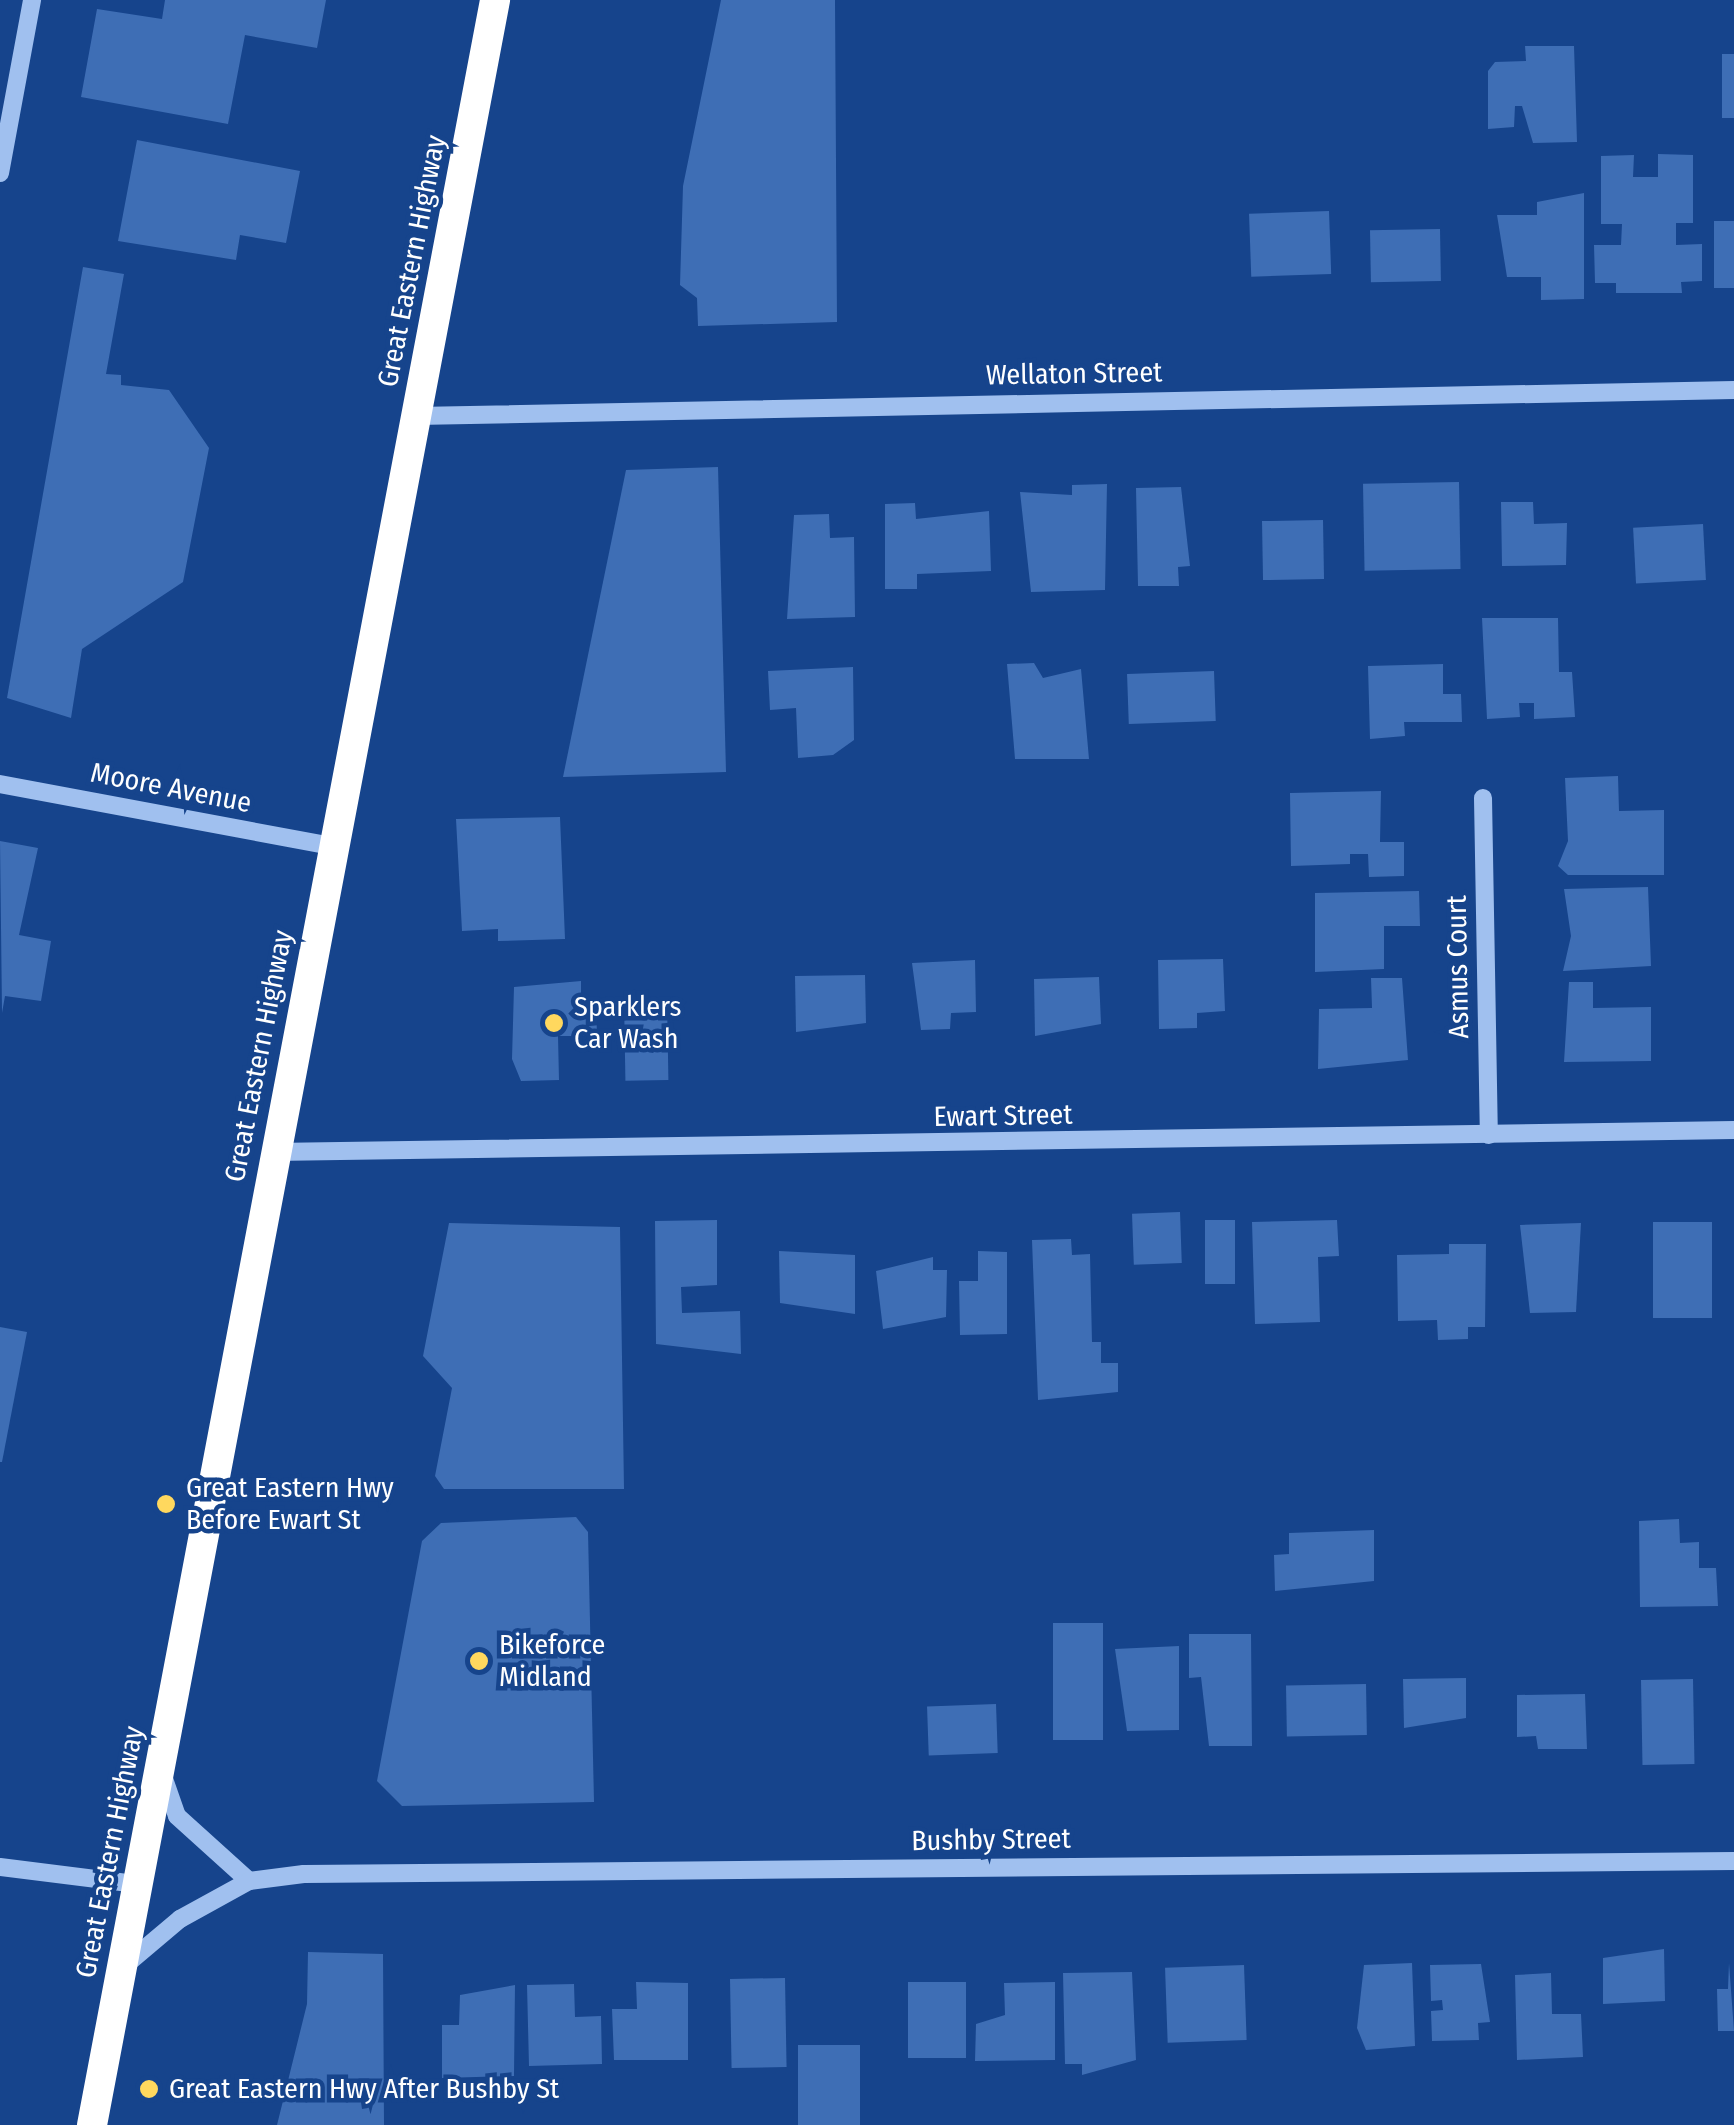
<!DOCTYPE html>
<style>
body{margin:0}
#map{position:relative;width:1734px;height:2125px;overflow:hidden;background:#16448c;font-family:"Fira Sans Condensed",sans-serif}
div>[style]{position:absolute}
[style*='--x']{left:calc(var(--x)*1px);top:calc(var(--y)*1px);width:calc(var(--w)*1px);rotate:calc(var(--a)*1deg)}
.building>*{inset:0;background:#3e6eb5;transform-origin:0 0}
.minor>*{height:18px;margin:-9px;padding:0 9px;transform-origin:9px;border-radius:9px;background:#a0c0ef}
.highway>*{height:30px;margin:-15px;padding:0 15px;transform-origin:15px;border-radius:15px;background:#fff}
.dots>*{width:28px;height:28px;translate:-50% -50%;box-sizing:border-box;border:5px solid #16448c;border-radius:50%}
span{translate:-50% -50%;white-space:nowrap;text-align:center;line-height:1.15;-webkit-text-stroke:9px #16448c;paint-order:stroke}
.street-label{font-size:28px;color:#fff}
.poi-label{font-size:28px;color:#fff}
.left{translate:0 -50%;text-align:left}
</style>
<div id="map">
<div class="building">
<i style="clip-path:polygon(165px 0,326px 0,317px 48px,245px 35px,228px 124px,81px 97px,97px 9px,162px 19px)"></i>
<i style="clip-path:polygon(721px 0,835px 0,837px 322px,698px 326px,697px 298px,680px 285px,683px 186px)"></i>
<i style="clip-path:polygon(1525px 46px,1574px 46px,1577px 142px,1533px 143px,1522px 106px,1515px 106px,1514px 127px,1488px 129px,1488px 71px,1495px 62px,1526px 61px)"></i>
<i style="left:1722px;top:54px;width:12px;height:64px"></i>
<i style="clip-path:polygon(137px 140px,300px 171px,286px 243px,240px 235px,236px 260px,118px 241px)"></i>
<i style="clip-path:polygon(1658px 154px,1693px 155px,1693px 223px,1676px 223px,1676px 245px,1702px 244px,1702px 281px,1681px 282px,1682px 293px,1616px 293px,1616px 283px,1595px 283px,1594px 245px,1621px 245px,1622px 224px,1601px 224px,1601px 156px,1634px 155px,1633px 177px,1658px 177px)"></i>
<i style="clip-path:polygon(1584px 193px,1584px 299px,1541px 300px,1541px 277px,1507px 277px,1497px 215px,1537px 215px,1537px 202px)"></i>
<i style="left:1329px;top:211px;width:63px;height:80px;rotate:88deg"></i>
<i style="left:1714px;top:221px;width:20px;height:67px"></i>
<i style="left:1440px;top:229px;width:52px;height:70px;rotate:89deg"></i>
<i style="clip-path:polygon(83px 267px,124px 274px,106px 374px,121px 375px,121px 385px,169px 390px,209px 448px,183px 582px,82px 649px,71px 718px,7px 698px)"></i>
<i style="clip-path:polygon(718px 467px,726px 772px,563px 777px,626px 470px)"></i>
<i style="left:1459px;top:482px;width:87px;height:96px;rotate:89deg"></i>
<i style="clip-path:polygon(1107px 484px,1105px 590px,1031px 592px,1020px 492px,1072px 495px,1072px 485px)"></i>
<i style="clip-path:polygon(1181px 487px,1190px 566px,1178px 567px,1179px 586px,1138px 586px,1136px 488px)"></i>
<i style="clip-path:polygon(1501px 502px,1533px 502px,1534px 524px,1567px 523px,1566px 565px,1502px 566px)"></i>
<i style="clip-path:polygon(915px 503px,916px 519px,989px 511px,991px 571px,917px 574px,917px 589px,885px 589px,885px 504px)"></i>
<i style="clip-path:polygon(829px 514px,830px 538px,854px 537px,855px 617px,787px 619px,794px 515px)"></i>
<i style="left:1323px;top:520px;width:59px;height:61px;rotate:89deg"></i>
<i style="left:1703px;top:524px;width:56px;height:70px;rotate:87deg"></i>
<i style="clip-path:polygon(1482px 618px,1558px 618px,1559px 672px,1572px 672px,1575px 717px,1534px 719px,1534px 703px,1519px 703px,1520px 717px,1487px 719px)"></i>
<i style="clip-path:polygon(1034px 663px,1043px 678px,1081px 669px,1089px 759px,1015px 759px,1007px 664px)"></i>
<i style="clip-path:polygon(1443px 664px,1443px 694px,1461px 694px,1462px 722px,1404px 722px,1405px 736px,1370px 739px,1368px 666px)"></i>
<i style="clip-path:polygon(853px 667px,854px 740px,833px 755px,798px 758px,796px 708px,770px 710px,768px 671px)"></i>
<i style="left:1214px;top:671px;width:50px;height:87px;rotate:88deg"></i>
<i style="clip-path:polygon(1618px 776px,1619px 811px,1664px 810px,1664px 875px,1568px 875px,1558px 866px,1568px 841px,1565px 778px)"></i>
<i style="clip-path:polygon(1381px 791px,1380px 842px,1404px 842px,1404px 876px,1369px 877px,1368px 854px,1350px 854px,1350px 864px,1291px 866px,1290px 793px)"></i>
<i style="clip-path:polygon(560px 817px,565px 939px,498px 941px,498px 929px,462px 931px,456px 819px)"></i>
<i style="clip-path:polygon(0 841px,38px 848px,19px 935px,51px 941px,41px 1001px,5px 996px,2px 1013px)"></i>
<i style="clip-path:polygon(1648px 887px,1651px 966px,1563px 971px,1571px 936px,1564px 889px)"></i>
<i style="clip-path:polygon(1419px 891px,1420px 926px,1384px 926px,1384px 969px,1315px 972px,1315px 893px)"></i>
<i style="clip-path:polygon(1223px 959px,1225px 1011px,1197px 1013px,1197px 1028px,1159px 1029px,1158px 960px)"></i>
<i style="clip-path:polygon(975px 960px,976px 1012px,951px 1013px,950px 1029px,921px 1030px,912px 963px)"></i>
<i style="clip-path:polygon(865px 975px,866px 1023px,796px 1032px,795px 976px)"></i>
<i style="clip-path:polygon(1099px 977px,1101px 1024px,1035px 1036px,1034px 979px)"></i>
<i style="clip-path:polygon(1371px 978px,1402px 978px,1408px 1060px,1318px 1069px,1319px 1009px,1372px 1008px)"></i>
<i style="clip-path:polygon(581px 981px,581px 1003px,596px 1002px,597px 1036px,558px 1036px,559px 1080px,521px 1081px,512px 1059px,514px 987px)"></i>
<i style="clip-path:polygon(1569px 982px,1593px 982px,1593px 1008px,1651px 1007px,1651px 1061px,1564px 1062px)"></i>
<i style="left:667px;top:999px;width:81px;height:43px;rotate:89deg"></i>
<i style="left:1180px;top:1212px;width:51px;height:48px;rotate:88deg"></i>
<i style="clip-path:polygon(717px 1220px,717px 1285px,681px 1287px,682px 1313px,740px 1311px,741px 1354px,656px 1344px,655px 1221px)"></i>
<i style="left:1235px;top:1220px;width:64px;height:30px;rotate:90deg"></i>
<i style="clip-path:polygon(1337px 1220px,1339px 1256px,1318px 1257px,1320px 1322px,1255px 1324px,1252px 1222px)"></i>
<i style="left:1712px;top:1222px;width:96px;height:59px;rotate:90deg"></i>
<i style="clip-path:polygon(449px 1223px,620px 1227px,624px 1489px,444px 1489px,435px 1476px,452px 1388px,423px 1356px)"></i>
<i style="clip-path:polygon(1581px 1223px,1576px 1312px,1530px 1313px,1520px 1225px)"></i>
<i style="clip-path:polygon(1071px 1239px,1072px 1255px,1090px 1254px,1092px 1342px,1101px 1342px,1101px 1363px,1118px 1363px,1118px 1392px,1038px 1400px,1032px 1240px)"></i>
<i style="clip-path:polygon(1449px 1244px,1486px 1244px,1485px 1327px,1468px 1327px,1468px 1339px,1438px 1340px,1437px 1320px,1398px 1321px,1397px 1255px,1449px 1254px)"></i>
<i style="clip-path:polygon(779px 1251px,855px 1255px,855px 1314px,780px 1303px)"></i>
<i style="clip-path:polygon(978px 1251px,1007px 1252px,1007px 1334px,960px 1335px,959px 1281px,978px 1281px)"></i>
<i style="clip-path:polygon(933px 1257px,933px 1270px,947px 1270px,946px 1317px,883px 1329px,876px 1271px)"></i>
<i style="clip-path:polygon(0 1327px,27px 1332px,2px 1462px,0 1462px)"></i>
<i style="clip-path:polygon(576px 1517px,588px 1532px,594px 1802px,402px 1806px,377px 1781px,422px 1541px,441px 1523px)"></i>
<i style="clip-path:polygon(1679px 1519px,1680px 1543px,1699px 1542px,1699px 1568px,1716px 1568px,1718px 1606px,1640px 1607px,1639px 1521px)"></i>
<i style="clip-path:polygon(1374px 1530px,1374px 1581px,1275px 1591px,1274px 1555px,1289px 1554px,1289px 1533px)"></i>
<i style="left:1103px;top:1623px;width:117px;height:50px;rotate:90deg"></i>
<i style="clip-path:polygon(1189px 1634px,1251px 1634px,1252px 1746px,1209px 1746px,1201px 1677px,1189px 1678px)"></i>
<i style="clip-path:polygon(1179px 1646px,1179px 1730px,1127px 1731px,1115px 1649px)"></i>
<i style="clip-path:polygon(1466px 1678px,1466px 1718px,1404px 1728px,1403px 1679px)"></i>
<i style="left:1693px;top:1679px;width:85px;height:52px;rotate:89deg"></i>
<i style="left:1366px;top:1684px;width:51px;height:80px;rotate:89deg"></i>
<i style="clip-path:polygon(1585px 1694px,1587px 1749px,1538px 1749px,1536px 1736px,1517px 1737px,1517px 1695px)"></i>
<i style="left:996px;top:1704px;width:49px;height:69px;rotate:88deg"></i>
<i style="clip-path:polygon(1664px 1949px,1665px 2001px,1603px 2004px,1603px 1958px)"></i>
<i style="clip-path:polygon(308px 1952px,383px 1954px,384px 2125px,277px 2125px,307px 2004px)"></i>
<i style="clip-path:polygon(1412px 1963px,1415px 2046px,1366px 2050px,1357px 2028px,1364px 1965px)"></i>
<i style="clip-path:polygon(1729px 1963px,1734px 2031px,1718px 2031px,1717px 1989px,1728px 1989px)"></i>
<i style="clip-path:polygon(1481px 1964px,1490px 2022px,1478px 2023px,1479px 2040px,1432px 2041px,1431px 2011px,1443px 2010px,1442px 2000px,1431px 2001px,1430px 1965px)"></i>
<i style="left:1244px;top:1965px;width:75px;height:79px;rotate:88deg"></i>
<i style="clip-path:polygon(1132px 1972px,1136px 2060px,1082px 2075px,1082px 2064px,1065px 2064px,1063px 1973px)"></i>
<i style="clip-path:polygon(1551px 1973px,1552px 2014px,1581px 2014px,1583px 2057px,1517px 2060px,1515px 1975px)"></i>
<i style="left:785px;top:1978px;width:89px;height:55px;rotate:89deg"></i>
<i style="clip-path:polygon(636px 1982px,688px 1983px,688px 2060px,614px 2060px,612px 2009px,637px 2009px)"></i>
<i style="left:966px;top:1982px;width:76px;height:58px;rotate:90deg"></i>
<i style="clip-path:polygon(1055px 1982px,1055px 2060px,975px 2061px,976px 2024px,1005px 2015px,1004px 1983px)"></i>
<i style="clip-path:polygon(574px 1984px,575px 2017px,601px 2016px,602px 2064px,529px 2066px,527px 1985px)"></i>
<i style="clip-path:polygon(515px 1985px,514px 2076px,442px 2078px,442px 2025px,459px 2025px,460px 1995px)"></i>
<i style="left:860px;top:2045px;width:80px;height:62px;rotate:90deg"></i>
</div>
<div class="minor">
<i style="--x:0;--y:173;--w:176;--a:-79.5"></i>
<i style="--x:416;--y:416;--w:1318;--a:-1.13"></i>
<i style="--x:0;--y:784;--w:338;--a:10.6"></i>
<i style="--x:1483;--y:798;--w:337;--a:89"></i>
<i style="--x:273;--y:1152;--w:1461;--a:-0.86"></i>
<i style="--x:163;--y:1776;--w:42;--a:70.7"></i>
<i style="--x:177;--y:1816;--w:97;--a:42.1"></i>
<i style="--x:0;--y:1867;--w:138;--a:7.1"></i>
<i style="--x:123;--y:1967;--w:75;--a:-40.1"></i>
<i style="--x:180;--y:1919;--w:79;--a:-28.8"></i>
<i style="--x:249;--y:1881;--w:55;--a:-7.3"></i>
<i style="--x:304;--y:1874;--w:1430;--a:-0.52"></i>
</div>
<div class="highway">
<i style="--x:92;--y:2125;--w:2163;--a:-79.26"></i>
</div>
<div class="dots">
<i style="left:554px;top:1023px;background:#ffd85e"></i>
<i style="left:166px;top:1504px;background:#ffd85e"></i>
<i style="left:479px;top:1661px;background:#ffd85e"></i>
<i style="left:149px;top:2089px;background:#ffd85e"></i>
</div>
<div class="street-label">
<span style="left:412px;top:261px;rotate:-79deg">Great Eastern Highway</span>
<span style="left:1074px;top:374px;rotate:-1deg">Wellaton Street</span>
<span style="left:171px;top:788px;rotate:11deg">Moore Avenue</span>
<span style="left:1458px;top:967px;rotate:-91deg">Asmus Court</span>
<span style="left:259px;top:1056px;rotate:-79deg">Great Eastern Highway</span>
<span style="left:1003px;top:1116px;rotate:-1deg">Ewart Street</span>
<span style="left:991px;top:1840px;rotate:-1deg">Bushby Street</span>
<span style="left:110px;top:1852px;rotate:-79deg">Great Eastern Highway</span>
</div>
<div class="poi-label">
<span class="left" style="left:574px;top:1023px">Sparklers<br>Car Wash</span>
<span class="left" style="left:186px;top:1504px">Great Eastern Hwy<br>Before Ewart St</span>
<span class="left" style="left:499px;top:1661px">Bikeforce<br>Midland</span>
<span class="left" style="left:169px;top:2089px">Great Eastern Hwy After Bushby St</span>
</div>
</div>
